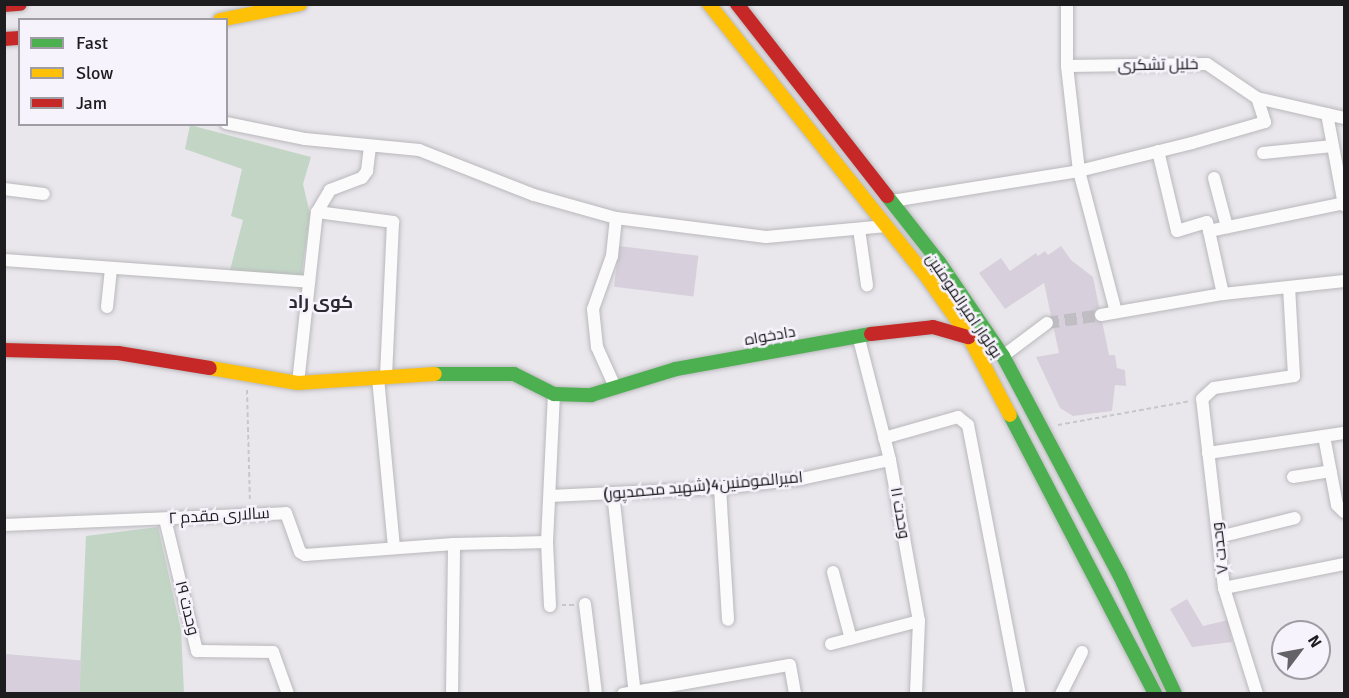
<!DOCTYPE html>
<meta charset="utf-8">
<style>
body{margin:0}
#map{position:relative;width:1349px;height:698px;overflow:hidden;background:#e9e7ec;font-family:Signika,Cairo,sans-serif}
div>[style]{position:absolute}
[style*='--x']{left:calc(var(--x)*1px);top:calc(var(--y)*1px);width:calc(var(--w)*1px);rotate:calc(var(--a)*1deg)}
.green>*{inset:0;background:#c3d6c6}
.building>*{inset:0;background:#d7d0dc;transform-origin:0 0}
.street-tunnel>*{height:12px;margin-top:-6px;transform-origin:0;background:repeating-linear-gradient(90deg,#c0bec3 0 12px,transparent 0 18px)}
.path>*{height:2px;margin-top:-1px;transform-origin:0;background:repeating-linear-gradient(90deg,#c8c7c8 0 4.5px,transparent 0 7.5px)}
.roads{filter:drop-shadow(0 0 2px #b9b8bb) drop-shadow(0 0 2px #b9b8bb)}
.street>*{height:12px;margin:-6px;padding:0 6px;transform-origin:6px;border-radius:6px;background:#fcfbfc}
.fast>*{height:14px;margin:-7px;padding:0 7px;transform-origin:7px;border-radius:7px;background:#4caf50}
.slow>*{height:14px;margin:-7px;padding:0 7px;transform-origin:7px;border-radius:7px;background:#ffc107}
.jam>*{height:14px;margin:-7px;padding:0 7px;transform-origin:7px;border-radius:7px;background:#c62828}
span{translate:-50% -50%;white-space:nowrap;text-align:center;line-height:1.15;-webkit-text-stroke:5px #f6f3fc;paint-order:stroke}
.street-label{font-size:16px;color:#1d1c1f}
.neighbourhood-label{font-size:18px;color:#2c2a31;font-weight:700}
.frame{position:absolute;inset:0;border:6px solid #1d1c1f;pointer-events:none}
.legend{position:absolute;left:18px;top:18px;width:210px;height:108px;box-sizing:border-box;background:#f6f3fc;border:2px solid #9f9da4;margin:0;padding:8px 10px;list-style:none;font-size:18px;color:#1d1c1f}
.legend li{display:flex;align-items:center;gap:12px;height:30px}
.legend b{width:30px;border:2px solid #9f9da4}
.north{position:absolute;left:1271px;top:620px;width:60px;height:60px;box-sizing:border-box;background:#f6f3fc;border:2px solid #9f9da4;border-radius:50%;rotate:58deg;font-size:16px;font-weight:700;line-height:24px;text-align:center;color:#1d1c1f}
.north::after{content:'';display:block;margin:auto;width:21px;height:27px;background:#646367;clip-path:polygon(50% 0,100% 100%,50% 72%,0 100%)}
</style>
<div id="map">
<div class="green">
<i style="clip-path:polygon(190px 125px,311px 157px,303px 184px,310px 214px,301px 278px,229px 274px,243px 220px,231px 216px,242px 169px,185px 149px)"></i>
<i style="clip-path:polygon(158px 527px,181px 630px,184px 693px,79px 694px,86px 536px)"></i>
</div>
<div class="building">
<i style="left:619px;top:246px;width:80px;height:41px;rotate:7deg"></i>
<i style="clip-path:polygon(1061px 246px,1071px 260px,1093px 277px,1109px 355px,1115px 355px,1117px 368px,1125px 370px,1126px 386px,1115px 385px,1112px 411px,1073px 416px,1060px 408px,1036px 357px,1059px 353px,1044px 283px,1005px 309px,979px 273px,1001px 258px,1010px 271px,1036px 253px,1038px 256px,1045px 251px,1048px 255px)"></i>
<i style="clip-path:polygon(1187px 599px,1203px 626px,1228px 620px,1232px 642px,1192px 647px,1170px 609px)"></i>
<i style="left:6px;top:654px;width:76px;height:38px;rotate:5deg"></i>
</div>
<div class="street-tunnel">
<i style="--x:1047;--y:323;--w:55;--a:-8.4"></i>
</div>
<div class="path">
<i style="--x:247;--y:390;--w:111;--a:88.5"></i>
<i style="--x:1058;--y:425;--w:135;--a:-10.2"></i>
<i style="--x:562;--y:605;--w:13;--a:0"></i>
</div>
<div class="roads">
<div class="street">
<i style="--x:1067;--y:4;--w:62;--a:90"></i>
<i style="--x:1067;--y:66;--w:106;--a:83.5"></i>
<i style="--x:1079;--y:171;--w:146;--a:75.3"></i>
<i style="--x:1067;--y:66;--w:140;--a:-0.8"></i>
<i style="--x:1207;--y:64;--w:60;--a:34.2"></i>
<i style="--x:1257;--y:98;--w:89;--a:12.9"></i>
<i style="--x:1327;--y:114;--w:93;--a:79.4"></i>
<i style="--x:226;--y:123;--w:81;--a:11.4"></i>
<i style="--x:305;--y:139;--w:115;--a:5.5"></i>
<i style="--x:419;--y:150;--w:123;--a:21.4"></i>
<i style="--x:534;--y:195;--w:85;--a:15.7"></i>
<i style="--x:616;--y:218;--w:151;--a:7.2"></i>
<i style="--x:766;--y:237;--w:121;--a:-5.2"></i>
<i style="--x:1158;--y:151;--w:82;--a:76.6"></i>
<i style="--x:1177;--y:231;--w:31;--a:-17"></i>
<i style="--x:1207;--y:222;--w:74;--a:77.5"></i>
<i style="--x:1263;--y:153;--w:70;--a:-5.7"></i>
<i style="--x:1214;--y:178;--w:51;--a:75.1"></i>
<i style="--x:4;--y:189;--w:40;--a:7.1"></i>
<i style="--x:892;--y:201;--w:189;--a:-9.1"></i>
<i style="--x:1079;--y:171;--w:116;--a:-13.9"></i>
<i style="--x:1192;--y:143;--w:76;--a:-16"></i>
<i style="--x:1265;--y:122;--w:25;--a:-108"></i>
<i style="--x:317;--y:212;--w:77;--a:7.5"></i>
<i style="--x:393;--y:222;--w:155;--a:92.6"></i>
<i style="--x:859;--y:229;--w:57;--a:81.9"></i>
<i style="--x:1209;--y:231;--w:138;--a:-11.7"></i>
<i style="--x:4;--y:260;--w:306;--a:4.1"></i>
<i style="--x:107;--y:307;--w:36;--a:-84"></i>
<i style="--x:1101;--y:315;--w:124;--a:-9.8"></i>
<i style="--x:1223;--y:294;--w:122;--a:-6.1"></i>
<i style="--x:858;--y:335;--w:129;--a:75.6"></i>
<i style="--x:890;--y:460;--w:164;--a:79.8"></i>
<i style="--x:919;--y:621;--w:73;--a:92.4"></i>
<i style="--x:1003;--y:356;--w:55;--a:-36.9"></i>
<i style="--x:378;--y:378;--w:171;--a:84.6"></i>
<i style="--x:298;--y:383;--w:172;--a:-83.7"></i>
<i style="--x:317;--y:212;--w:26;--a:-59"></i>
<i style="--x:330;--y:190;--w:34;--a:-21"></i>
<i style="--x:362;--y:178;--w:9;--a:-54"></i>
<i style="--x:367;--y:171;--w:23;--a:-83"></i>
<i style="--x:615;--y:387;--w:44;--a:-114.2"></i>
<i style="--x:597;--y:347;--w:38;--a:-96"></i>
<i style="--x:593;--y:309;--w:56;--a:-70.3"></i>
<i style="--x:612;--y:256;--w:38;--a:-84"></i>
<i style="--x:1324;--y:436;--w:70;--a:79.3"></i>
<i style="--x:1337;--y:505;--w:10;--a:45"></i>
<i style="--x:884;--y:438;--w:77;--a:-15.8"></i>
<i style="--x:958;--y:417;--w:13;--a:39"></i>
<i style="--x:968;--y:425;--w:274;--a:79.1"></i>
<i style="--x:1208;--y:453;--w:137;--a:-8.4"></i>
<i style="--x:1293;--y:477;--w:38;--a:-9"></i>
<i style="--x:720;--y:488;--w:132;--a:86.5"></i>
<i style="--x:613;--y:493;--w:202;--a:83.8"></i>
<i style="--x:550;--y:496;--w:170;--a:-2.7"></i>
<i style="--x:720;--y:488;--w:81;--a:-6.3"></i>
<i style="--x:801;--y:479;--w:91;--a:-12.1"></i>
<i style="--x:165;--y:519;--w:136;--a:76.4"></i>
<i style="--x:197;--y:651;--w:76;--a:0.8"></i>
<i style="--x:273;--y:652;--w:45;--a:70.3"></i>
<i style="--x:4;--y:525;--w:282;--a:-2.4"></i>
<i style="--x:286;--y:513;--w:41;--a:70.3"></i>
<i style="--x:300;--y:552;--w:6;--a:31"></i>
<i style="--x:305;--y:555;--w:149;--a:-4.2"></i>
<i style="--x:454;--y:544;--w:93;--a:-1.2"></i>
<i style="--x:1219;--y:537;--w:78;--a:-14"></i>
<i style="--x:833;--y:572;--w:69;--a:75"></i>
<i style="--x:1224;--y:588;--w:122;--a:-11.3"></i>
<i style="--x:585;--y:604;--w:91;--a:83"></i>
<i style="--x:550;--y:606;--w:64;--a:-92.7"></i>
<i style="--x:547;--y:542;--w:148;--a:-87.3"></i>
<i style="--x:831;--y:644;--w:91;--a:-14.6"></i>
<i style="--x:452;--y:694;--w:150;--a:-89.2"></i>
<i style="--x:623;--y:694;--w:169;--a:-9.9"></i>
<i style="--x:790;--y:665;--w:29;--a:80"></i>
<i style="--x:1061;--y:694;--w:47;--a:-63.4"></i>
<i style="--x:1257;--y:694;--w:111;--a:-107.3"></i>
<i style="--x:1224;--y:588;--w:190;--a:-96.6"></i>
<i style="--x:1202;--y:399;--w:16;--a:-43"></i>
<i style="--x:1214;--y:388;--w:81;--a:-8.5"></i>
<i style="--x:1294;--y:376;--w:89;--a:-93.2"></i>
</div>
<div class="fast">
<i style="--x:887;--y:196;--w:84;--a:51.8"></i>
<i style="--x:939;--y:262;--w:114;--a:55.8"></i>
<i style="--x:1003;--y:356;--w:249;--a:62"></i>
<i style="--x:1120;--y:576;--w:130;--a:65"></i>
<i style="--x:435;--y:374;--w:79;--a:0"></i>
<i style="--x:514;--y:374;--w:45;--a:26.6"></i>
<i style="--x:554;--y:394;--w:37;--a:2"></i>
<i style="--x:591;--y:395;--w:89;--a:-17"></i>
<i style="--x:676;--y:369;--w:198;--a:-10.2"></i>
<i style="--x:1010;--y:415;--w:314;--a:62.5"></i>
</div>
<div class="slow">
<i style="--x:709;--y:4;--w:344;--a:51.4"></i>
<i style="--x:924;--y:273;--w:78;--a:54.9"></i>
<i style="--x:969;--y:337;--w:88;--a:62.3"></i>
<i style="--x:220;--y:20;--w:82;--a:-11.3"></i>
<i style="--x:210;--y:368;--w:89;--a:9.7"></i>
<i style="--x:298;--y:383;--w:137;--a:-3.8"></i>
</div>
<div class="jam">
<i style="--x:737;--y:4;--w:244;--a:52"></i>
<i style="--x:4;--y:5;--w:16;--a:-4"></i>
<i style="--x:4;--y:39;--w:16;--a:-4"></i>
<i style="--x:871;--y:334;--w:62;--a:-6.4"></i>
<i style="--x:933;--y:327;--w:37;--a:16"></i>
<i style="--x:4;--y:350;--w:114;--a:1.5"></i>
<i style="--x:118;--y:353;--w:93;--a:9.3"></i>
</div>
</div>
<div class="street-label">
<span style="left:1158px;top:65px;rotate:-1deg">خلیل تشکری</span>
<span style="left:964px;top:306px;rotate:56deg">بولوار امیرالمومنین</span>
<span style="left:770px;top:336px;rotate:-10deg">دادخواه</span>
<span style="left:703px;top:486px;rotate:-5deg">امیرالمومنین4(شهید محمدپور)</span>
<span style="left:900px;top:513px;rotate:80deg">وحدت ۱۱</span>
<span style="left:219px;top:516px;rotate:-3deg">سالاری مقدم ۲</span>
<span style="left:1220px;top:548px;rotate:-97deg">وحدت ۷</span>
<span style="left:187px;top:608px;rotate:76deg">وحدت ۱۹</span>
</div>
<div class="neighbourhood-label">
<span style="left:321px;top:302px">کوی راد</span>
</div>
<div class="frame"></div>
<ul class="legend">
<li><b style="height:8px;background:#4caf50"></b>Fast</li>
<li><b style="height:8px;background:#ffc107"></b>Slow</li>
<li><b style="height:8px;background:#c62828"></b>Jam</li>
</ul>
<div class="north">N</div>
</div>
